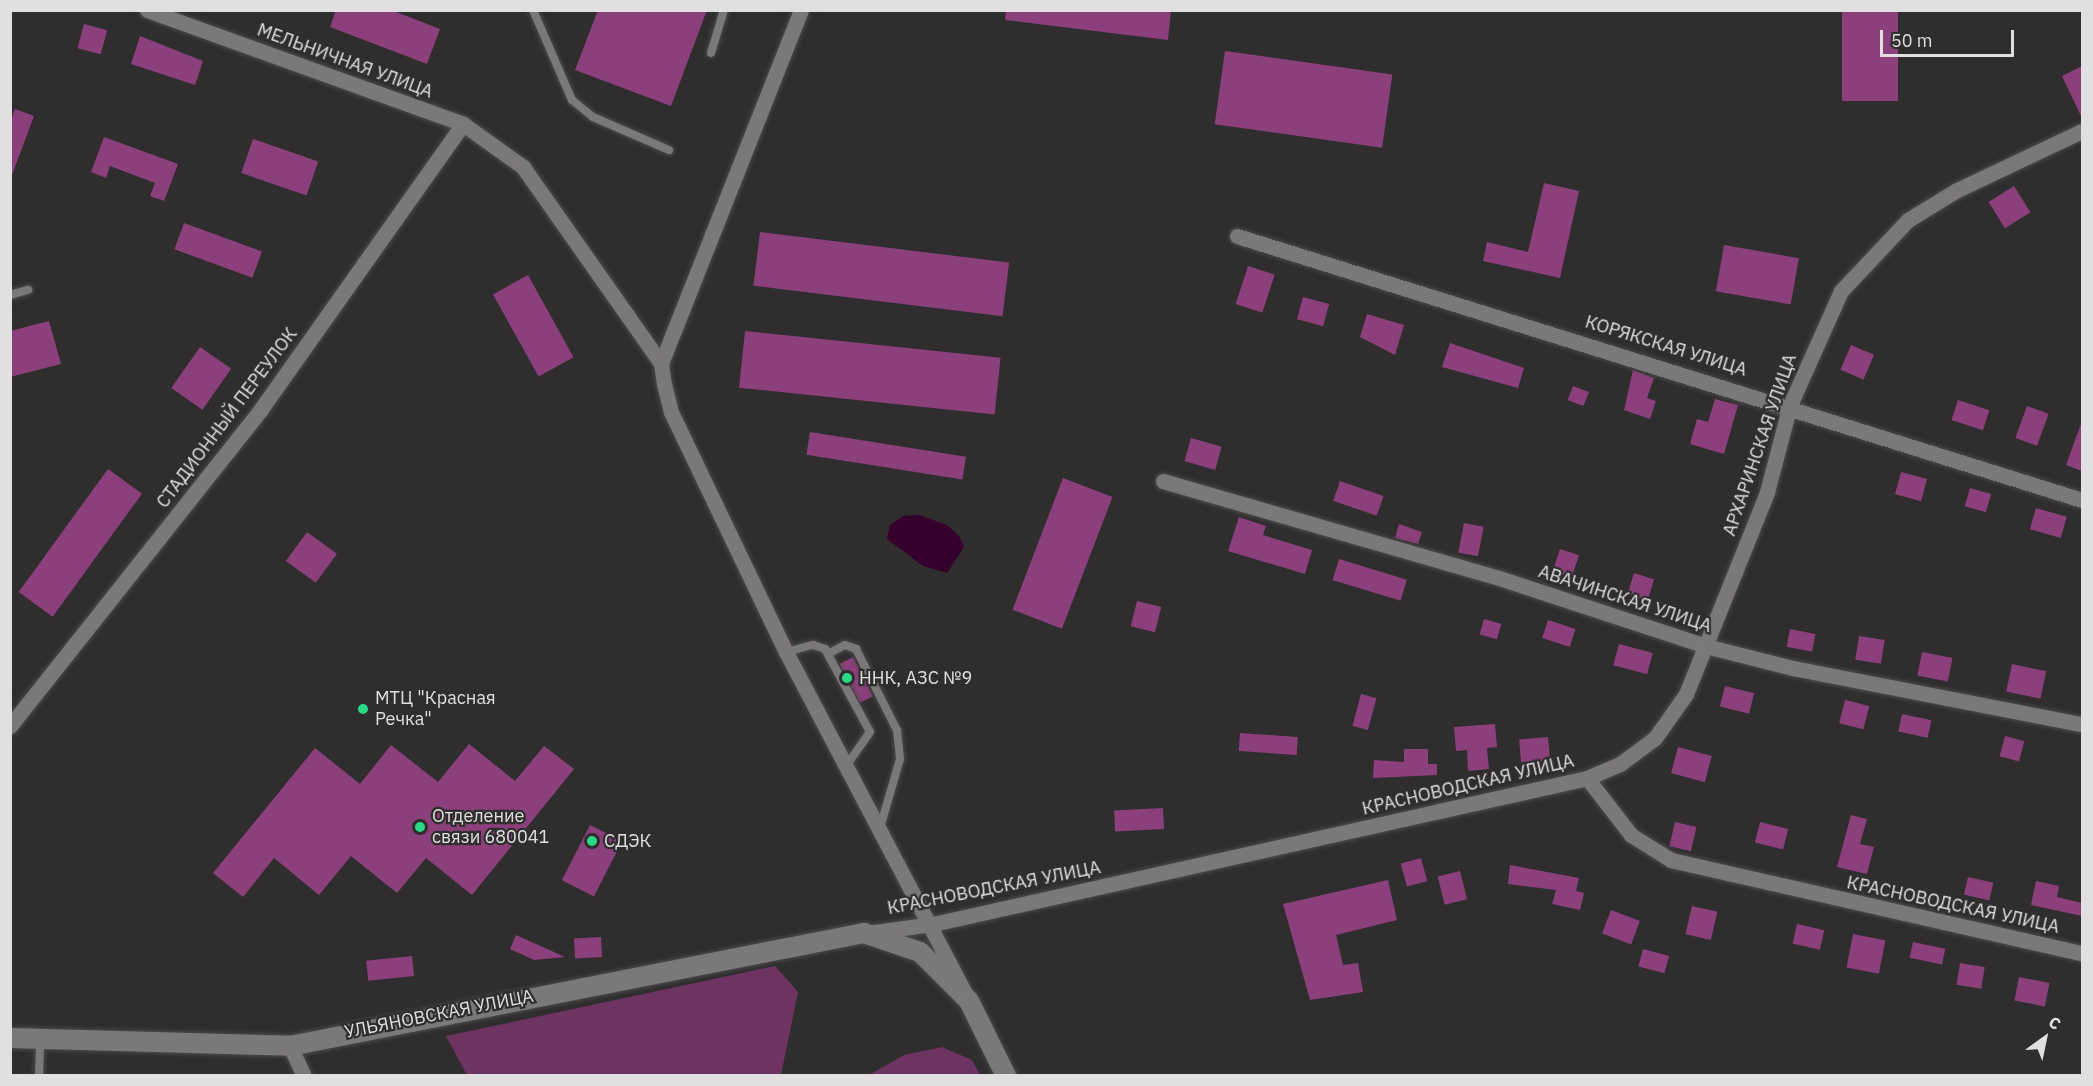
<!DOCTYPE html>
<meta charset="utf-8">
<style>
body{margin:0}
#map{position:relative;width:2093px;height:1086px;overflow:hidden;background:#2f2d2e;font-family:"IBM Plex Sans",sans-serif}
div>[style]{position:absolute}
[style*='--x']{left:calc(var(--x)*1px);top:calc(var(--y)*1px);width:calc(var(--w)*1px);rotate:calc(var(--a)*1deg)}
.green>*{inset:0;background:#6d3461}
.water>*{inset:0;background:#36002d}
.building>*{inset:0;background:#8b407b;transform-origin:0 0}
.roads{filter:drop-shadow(0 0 2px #4c4a4b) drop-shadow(0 0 2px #4c4a4b)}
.service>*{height:8px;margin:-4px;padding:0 4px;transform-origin:4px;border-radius:4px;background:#7b787a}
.minor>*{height:15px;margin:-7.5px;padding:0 7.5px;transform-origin:7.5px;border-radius:7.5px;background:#7b787a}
.tertiary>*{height:20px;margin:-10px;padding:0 10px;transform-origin:10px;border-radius:10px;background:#7b787a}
.dots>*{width:16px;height:16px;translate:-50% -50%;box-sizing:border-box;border:3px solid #2f2d2e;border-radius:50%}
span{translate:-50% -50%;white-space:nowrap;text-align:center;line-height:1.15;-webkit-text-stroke:4.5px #2f2d2e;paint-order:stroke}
.street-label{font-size:18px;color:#e1dfe0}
.poi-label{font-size:18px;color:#e1dfe0}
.left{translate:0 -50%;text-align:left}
.frame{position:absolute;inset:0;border:12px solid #e1dfe0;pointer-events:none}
.north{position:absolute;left:2015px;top:1008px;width:60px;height:60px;-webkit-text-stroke:4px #2f2d2e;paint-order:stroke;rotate:33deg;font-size:16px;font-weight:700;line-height:24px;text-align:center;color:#e1dfe0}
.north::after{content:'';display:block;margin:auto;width:21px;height:27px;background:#e1dfe0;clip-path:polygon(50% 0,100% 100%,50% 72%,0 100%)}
.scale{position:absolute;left:1880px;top:30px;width:134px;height:27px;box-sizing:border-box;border:3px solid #e1dfe0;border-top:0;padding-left:8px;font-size:18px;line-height:21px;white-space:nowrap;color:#e1dfe0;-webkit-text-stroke:4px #2f2d2e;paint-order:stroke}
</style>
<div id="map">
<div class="green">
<i style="clip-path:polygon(775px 966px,798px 992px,781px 1075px,467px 1075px,446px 1036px)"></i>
<i style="clip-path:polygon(942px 1047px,972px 1060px,980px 1075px,869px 1075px,904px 1055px)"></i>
</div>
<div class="water">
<i style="clip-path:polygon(919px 515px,947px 525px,959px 536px,964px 547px,947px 573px,923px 566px,887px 539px,890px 525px,903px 516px)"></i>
</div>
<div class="building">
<i style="clip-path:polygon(336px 10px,391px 10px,440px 29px,427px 64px,330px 27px)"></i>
<i style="clip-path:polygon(598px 10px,707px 10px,671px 106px,575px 70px)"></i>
<i style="clip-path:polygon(1006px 10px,1171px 10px,1168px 40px,1005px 20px)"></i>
<i style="left:1842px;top:10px;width:56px;height:91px"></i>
<i style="left:84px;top:24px;width:24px;height:25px;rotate:15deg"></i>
<i style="clip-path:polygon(140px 36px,203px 61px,195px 85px,131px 64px)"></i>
<i style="left:1225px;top:51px;width:169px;height:74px;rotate:8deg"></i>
<i style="clip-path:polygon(2082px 66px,2082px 118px,2062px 76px)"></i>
<i style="clip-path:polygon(15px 109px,34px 116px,12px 175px,10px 123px)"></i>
<i style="clip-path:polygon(104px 137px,178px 164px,164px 201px,150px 196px,155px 183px,110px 166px,106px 178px,91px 172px)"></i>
<i style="left:253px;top:139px;width:69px;height:36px;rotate:19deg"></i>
<i style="clip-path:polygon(1544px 183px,1579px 191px,1560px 278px,1483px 261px,1487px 242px,1528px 252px)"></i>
<i style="left:2014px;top:186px;width:31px;height:30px;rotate:58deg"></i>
<i style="left:184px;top:223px;width:83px;height:28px;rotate:20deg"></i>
<i style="left:760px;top:232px;width:251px;height:54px;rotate:7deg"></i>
<i style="left:1724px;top:245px;width:76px;height:47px;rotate:10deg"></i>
<i style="left:1248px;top:266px;width:28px;height:40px;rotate:18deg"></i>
<i style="left:528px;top:275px;width:94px;height:40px;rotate:61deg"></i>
<i style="left:1303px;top:297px;width:27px;height:23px;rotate:15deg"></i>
<i style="clip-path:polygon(1367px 314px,1404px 325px,1395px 355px,1360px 337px)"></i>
<i style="clip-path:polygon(49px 321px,61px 364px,10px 377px,10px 331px)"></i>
<i style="left:745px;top:331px;width:257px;height:57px;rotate:6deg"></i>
<i style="clip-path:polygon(1450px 343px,1524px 368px,1518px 388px,1442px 367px)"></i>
<i style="left:1851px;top:345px;width:25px;height:27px;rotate:23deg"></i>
<i style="left:200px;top:347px;width:38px;height:50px;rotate:35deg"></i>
<i style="clip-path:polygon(1633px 370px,1654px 378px,1647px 398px,1656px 401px,1650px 419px,1624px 410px)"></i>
<i style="left:1573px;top:386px;width:17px;height:15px;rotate:21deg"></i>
<i style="clip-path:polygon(1715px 399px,1738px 405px,1724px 454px,1690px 444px,1697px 419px,1708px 422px)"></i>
<i style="left:1958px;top:400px;width:33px;height:21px;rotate:18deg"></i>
<i style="left:2027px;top:406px;width:23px;height:34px;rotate:20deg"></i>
<i style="clip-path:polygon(2081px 424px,2082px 425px,2082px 471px,2066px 465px)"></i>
<i style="left:810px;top:432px;width:158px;height:23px;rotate:9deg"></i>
<i style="left:1191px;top:438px;width:32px;height:24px;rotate:16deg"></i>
<i style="left:108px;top:469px;width:42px;height:152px;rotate:36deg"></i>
<i style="left:1901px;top:472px;width:27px;height:23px;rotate:15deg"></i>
<i style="left:1063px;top:478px;width:53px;height:141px;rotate:21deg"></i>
<i style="left:1340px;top:481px;width:46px;height:21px;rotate:19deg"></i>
<i style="left:1970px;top:488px;width:22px;height:19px;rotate:16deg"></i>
<i style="left:2036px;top:508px;width:32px;height:22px;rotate:16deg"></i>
<i style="clip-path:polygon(1239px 517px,1266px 526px,1263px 535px,1312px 550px,1305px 574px,1228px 551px)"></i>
<i style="left:1464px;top:523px;width:20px;height:30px;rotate:11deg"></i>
<i style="clip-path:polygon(1399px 524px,1422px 532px,1418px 544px,1395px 538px)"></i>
<i style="left:307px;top:532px;width:37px;height:36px;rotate:36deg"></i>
<i style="left:1560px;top:549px;width:20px;height:24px;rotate:18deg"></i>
<i style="left:1339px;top:559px;width:71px;height:22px;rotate:17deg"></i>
<i style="left:1634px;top:573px;width:21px;height:22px;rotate:17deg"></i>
<i style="left:1137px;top:601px;width:25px;height:26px;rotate:14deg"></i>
<i style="left:1484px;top:619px;width:18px;height:16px;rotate:16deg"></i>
<i style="left:1548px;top:620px;width:29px;height:19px;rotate:18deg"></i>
<i style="left:1790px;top:629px;width:26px;height:18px;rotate:11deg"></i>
<i style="left:1859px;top:636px;width:26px;height:24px;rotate:9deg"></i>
<i style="left:1619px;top:644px;width:35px;height:22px;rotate:15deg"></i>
<i style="left:1922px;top:652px;width:31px;height:24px;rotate:11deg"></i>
<i style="left:853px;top:657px;width:44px;height:15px;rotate:63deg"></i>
<i style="left:2012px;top:664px;width:35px;height:28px;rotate:12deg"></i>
<i style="left:1725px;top:686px;width:30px;height:21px;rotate:14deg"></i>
<i style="left:1361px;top:694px;width:16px;height:33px;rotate:15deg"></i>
<i style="left:1845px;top:700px;width:25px;height:24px;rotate:14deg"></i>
<i style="left:1902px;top:714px;width:30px;height:18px;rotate:12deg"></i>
<i style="clip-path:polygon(1495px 724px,1497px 747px,1487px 748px,1489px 769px,1468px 771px,1467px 750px,1456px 751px,1454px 727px)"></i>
<i style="left:1240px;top:733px;width:58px;height:18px;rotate:4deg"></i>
<i style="left:2005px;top:736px;width:20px;height:21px;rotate:15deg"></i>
<i style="left:1548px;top:737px;width:23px;height:29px;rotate:85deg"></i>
<i style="clip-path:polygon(469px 744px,515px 781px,544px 746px,574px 769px,472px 895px,426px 858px,397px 893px,351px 856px,319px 895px,274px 858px,243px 897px,213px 873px,315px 748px,360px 784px,391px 745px,438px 782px)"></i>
<i style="left:1678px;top:747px;width:35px;height:27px;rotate:15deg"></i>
<i style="clip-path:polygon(1404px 749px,1428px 749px,1428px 764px,1437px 764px,1437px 775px,1373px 778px,1374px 760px,1404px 762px)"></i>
<i style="left:1163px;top:808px;width:21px;height:49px;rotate:87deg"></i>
<i style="clip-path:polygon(1851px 815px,1867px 819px,1860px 844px,1874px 847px,1867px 874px,1837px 867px)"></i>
<i style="left:1675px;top:822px;width:22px;height:25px;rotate:13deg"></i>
<i style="left:1760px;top:822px;width:29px;height:21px;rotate:14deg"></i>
<i style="left:590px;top:825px;width:36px;height:62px;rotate:27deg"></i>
<i style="left:1421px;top:858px;width:24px;height:21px;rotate:75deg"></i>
<i style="clip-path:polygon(1510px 865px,1579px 878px,1576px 891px,1584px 893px,1580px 910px,1552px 904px,1556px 890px,1508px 884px)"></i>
<i style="left:1460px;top:871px;width:29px;height:23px;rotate:76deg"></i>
<i style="left:1968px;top:877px;width:26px;height:18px;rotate:13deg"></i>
<i style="clip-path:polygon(1388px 880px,1397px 920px,1336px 935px,1343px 965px,1358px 963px,1363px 992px,1310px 1000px,1283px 904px)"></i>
<i style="clip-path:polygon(2036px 881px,2059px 886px,2057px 897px,2082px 903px,2082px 916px,2031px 905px)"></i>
<i style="left:1692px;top:906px;width:26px;height:29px;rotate:13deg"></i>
<i style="left:1611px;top:910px;width:31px;height:25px;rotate:21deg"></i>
<i style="left:1797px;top:924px;width:28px;height:20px;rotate:13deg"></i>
<i style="left:1853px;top:934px;width:33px;height:34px;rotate:11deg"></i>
<i style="clip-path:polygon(516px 935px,565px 957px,534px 960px,510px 949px)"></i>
<i style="left:601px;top:937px;width:20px;height:27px;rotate:87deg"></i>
<i style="left:1913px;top:942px;width:33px;height:16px;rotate:12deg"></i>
<i style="left:1643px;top:949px;width:27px;height:18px;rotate:15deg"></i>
<i style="left:412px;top:956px;width:20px;height:46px;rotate:84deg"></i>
<i style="left:1960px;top:963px;width:25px;height:22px;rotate:9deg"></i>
<i style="left:2019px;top:977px;width:31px;height:24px;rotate:11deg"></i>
</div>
<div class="roads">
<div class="service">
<i style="--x:533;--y:10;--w:98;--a:66.6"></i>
<i style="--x:572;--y:100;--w:27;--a:39"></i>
<i style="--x:593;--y:117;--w:83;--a:23.5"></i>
<i style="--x:711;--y:53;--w:45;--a:-73.2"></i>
<i style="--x:10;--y:295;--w:19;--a:-16"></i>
<i style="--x:786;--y:652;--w:28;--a:-15"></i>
<i style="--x:813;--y:645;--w:13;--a:18"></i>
<i style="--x:825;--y:649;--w:94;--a:61.5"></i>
<i style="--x:870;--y:732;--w:42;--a:125.2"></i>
<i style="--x:828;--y:654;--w:19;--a:-28"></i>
<i style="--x:845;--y:645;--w:12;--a:20"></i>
<i style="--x:856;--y:649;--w:91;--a:63.2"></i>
<i style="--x:897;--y:730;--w:29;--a:84"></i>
<i style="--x:900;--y:759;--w:72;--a:106.2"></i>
<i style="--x:39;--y:1076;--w:35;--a:-88"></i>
</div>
<div class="minor">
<i style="--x:147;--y:10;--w:336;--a:19.8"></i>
<i style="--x:463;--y:124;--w:74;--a:35.6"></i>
<i style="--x:523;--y:167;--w:240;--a:54.9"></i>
<i style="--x:801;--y:10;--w:380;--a:111.6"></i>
<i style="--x:661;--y:363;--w:21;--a:82"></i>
<i style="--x:664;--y:384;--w:29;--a:76"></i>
<i style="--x:671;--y:412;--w:266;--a:64.4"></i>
<i style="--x:786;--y:652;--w:385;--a:62.3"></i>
<i style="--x:1237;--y:236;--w:885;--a:17.35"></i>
<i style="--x:1163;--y:481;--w:350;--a:16.1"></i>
<i style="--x:1499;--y:578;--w:218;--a:18.2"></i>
<i style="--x:1706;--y:646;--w:90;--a:14.2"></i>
<i style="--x:1793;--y:668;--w:294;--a:11"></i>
<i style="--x:10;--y:726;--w:404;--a:-51.6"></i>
<i style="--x:261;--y:409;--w:349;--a:-54.7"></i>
<i style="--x:1587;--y:778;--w:36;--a:-23"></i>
<i style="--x:1620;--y:764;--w:44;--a:-36.6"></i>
<i style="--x:1655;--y:738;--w:54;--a:-54.8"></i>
<i style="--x:1686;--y:694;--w:218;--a:-68.1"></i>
<i style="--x:1767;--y:492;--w:90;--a:-75.2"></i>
<i style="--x:1790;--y:405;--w:125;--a:-65.9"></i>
<i style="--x:1841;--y:291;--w:98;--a:-46.7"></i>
<i style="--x:1908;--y:220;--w:57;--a:-31.5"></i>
<i style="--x:1957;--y:190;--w:138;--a:-25.3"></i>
<i style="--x:867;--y:933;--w:67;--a:-7.8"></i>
<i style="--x:933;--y:924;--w:670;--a:-12.58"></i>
<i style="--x:1587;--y:778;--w:72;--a:52.3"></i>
<i style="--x:1631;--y:835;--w:47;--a:32"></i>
<i style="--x:1671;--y:860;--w:421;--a:12.8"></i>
<i style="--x:290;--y:1046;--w:33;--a:65"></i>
</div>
<div class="tertiary">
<i style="--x:10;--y:1038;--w:280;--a:1.6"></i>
<i style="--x:290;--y:1046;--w:585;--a:-11.14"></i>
<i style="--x:864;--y:933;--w:59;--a:18.7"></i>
<i style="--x:920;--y:952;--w:69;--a:45"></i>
<i style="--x:969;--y:1001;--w:84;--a:63.7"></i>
</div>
</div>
<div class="dots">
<i style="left:847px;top:678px;background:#2ad885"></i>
<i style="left:363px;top:709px;background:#2ad885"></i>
<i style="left:420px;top:827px;background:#2ad885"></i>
<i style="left:592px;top:841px;background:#2ad885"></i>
</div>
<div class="street-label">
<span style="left:345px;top:61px;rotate:20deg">МЕЛЬНИЧНАЯ УЛИЦА</span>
<span style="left:1666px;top:346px;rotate:17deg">КОРЯКСКАЯ УЛИЦА</span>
<span style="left:227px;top:418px;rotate:-53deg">СТАДИОННЫЙ ПЕРЕУЛОК</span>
<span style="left:1760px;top:445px;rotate:-71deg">АРХАРИНСКАЯ УЛИЦА</span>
<span style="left:1625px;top:599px;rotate:18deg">АВАЧИНСКАЯ УЛИЦА</span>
<span style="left:1468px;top:785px;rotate:-13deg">КРАСНОВОДСКАЯ УЛИЦА</span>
<span style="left:994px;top:888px;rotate:-11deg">КРАСНОВОДСКАЯ УЛИЦА</span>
<span style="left:1953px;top:905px;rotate:12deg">КРАСНОВОДСКАЯ УЛИЦА</span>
<span style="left:439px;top:1014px;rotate:-11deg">УЛЬЯНОВСКАЯ УЛИЦА</span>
</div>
<div class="poi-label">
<span class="left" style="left:859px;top:678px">ННК, АЗС №9</span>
<span class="left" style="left:375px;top:709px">МТЦ "Красная<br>Речка"</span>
<span class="left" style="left:432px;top:827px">Отделение<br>связи 680041</span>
<span class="left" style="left:604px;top:841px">СДЭК</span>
</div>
<div class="frame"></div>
<div class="north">С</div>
<div class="scale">50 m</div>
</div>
